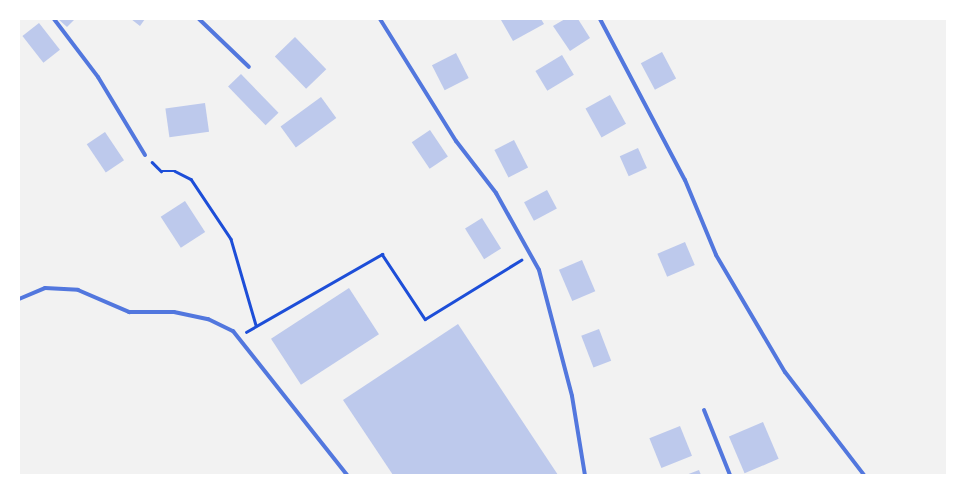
<!DOCTYPE html>
<style>
body{margin:0}
#map{position:relative;width:966px;height:494px;overflow:hidden;background:#f2f2f2;font-family:"PT Sans",sans-serif}
div>[style]{position:absolute}
[style*='--x']{left:calc(var(--x)*1px);top:calc(var(--y)*1px);width:calc(var(--w)*1px);rotate:calc(var(--a)*1deg)}
.building>*{inset:0;background:#bdc9ec;transform-origin:0 0}
.path>*{height:2.5px;margin:-1.25px;padding:0 1.25px;transform-origin:1.25px;border-radius:1.25px;background:#1d4ed8}
.minor>*{height:4px;margin:-2px;padding:0 2px;transform-origin:2px;border-radius:2px;background:#5277de}
span{translate:-50% -50%;white-space:nowrap;text-align:center;line-height:1.15;-webkit-text-stroke:3.5px #fff;paint-order:stroke}
.frame{position:absolute;inset:0;border:20px solid #fff;pointer-events:none}
</style>
<div id="map">
<div class="building">
<i style="clip-path:polygon(58px 19px,75px 19px,67px 27px)"></i>
<i style="clip-path:polygon(131px 19px,145px 19px,140px 26px)"></i>
<i style="clip-path:polygon(541px 19px,544px 24px,513px 41px,501px 20px)"></i>
<i style="clip-path:polygon(565px 19px,578px 19px,590px 38px,570px 51px,553px 26px)"></i>
<i style="left:39px;top:23px;width:34px;height:21px;rotate:52deg"></i>
<i style="left:295px;top:37px;width:45px;height:28px;rotate:46deg"></i>
<i style="left:662px;top:52px;width:30px;height:24px;rotate:62deg"></i>
<i style="left:456px;top:53px;width:28px;height:27px;rotate:63deg"></i>
<i style="left:562px;top:55px;width:23px;height:31px;rotate:59deg"></i>
<i style="left:241px;top:74px;width:54px;height:18px;rotate:46deg"></i>
<i style="left:610px;top:95px;width:33px;height:28px;rotate:61deg"></i>
<i style="left:321px;top:97px;width:26px;height:50px;rotate:54deg"></i>
<i style="left:205px;top:103px;width:29px;height:40px;rotate:82deg"></i>
<i style="left:430px;top:130px;width:32px;height:22px;rotate:56deg"></i>
<i style="left:105px;top:132px;width:34px;height:22px;rotate:56deg"></i>
<i style="left:514px;top:140px;width:31px;height:22px;rotate:63deg"></i>
<i style="left:638px;top:148px;width:22px;height:20px;rotate:66deg"></i>
<i style="left:547px;top:190px;width:21px;height:26px;rotate:62deg"></i>
<i style="left:185px;top:201px;width:37px;height:29px;rotate:57deg"></i>
<i style="left:482px;top:218px;width:36px;height:20px;rotate:58deg"></i>
<i style="left:685px;top:242px;width:25px;height:30px;rotate:67deg"></i>
<i style="left:582px;top:260px;width:34px;height:25px;rotate:67deg"></i>
<i style="left:349px;top:288px;width:55px;height:93px;rotate:57deg"></i>
<i style="clip-path:polygon(458px 324px,558px 475px,393px 475px,343px 400px)"></i>
<i style="left:599px;top:329px;width:34px;height:19px;rotate:69deg"></i>
<i style="left:763px;top:422px;width:40px;height:37px;rotate:67deg"></i>
<i style="left:680px;top:426px;width:32px;height:33px;rotate:68deg"></i>
<i style="clip-path:polygon(699px 470px,701px 475px,686px 475px)"></i>
</div>
<div class="path">
<i style="--x:152;--y:162;--w:13;--a:45"></i>
<i style="--x:161;--y:171;--w:14;--a:0"></i>
<i style="--x:175;--y:171;--w:18;--a:27"></i>
<i style="--x:191;--y:179;--w:72;--a:56.3"></i>
<i style="--x:231;--y:239;--w:90;--a:73.8"></i>
<i style="--x:246;--y:332;--w:157;--a:-29.8"></i>
<i style="--x:382;--y:254;--w:78;--a:56.5"></i>
<i style="--x:425;--y:319;--w:113;--a:-31.6"></i>
</div>
<div class="minor">
<i style="--x:54;--y:19;--w:73;--a:52.8"></i>
<i style="--x:98;--y:77;--w:91;--a:58.9"></i>
<i style="--x:199;--y:19;--w:69;--a:43.8"></i>
<i style="--x:380;--y:19;--w:144;--a:58.1"></i>
<i style="--x:456;--y:141;--w:66;--a:52.4"></i>
<i style="--x:496;--y:193;--w:88;--a:60.8"></i>
<i style="--x:539;--y:270;--w:130;--a:75.3"></i>
<i style="--x:572;--y:396;--w:80;--a:80.7"></i>
<i style="--x:600;--y:19;--w:182;--a:62.2"></i>
<i style="--x:685;--y:180;--w:81;--a:67.5"></i>
<i style="--x:716;--y:255;--w:136;--a:59.5"></i>
<i style="--x:785;--y:372;--w:130;--a:52.5"></i>
<i style="--x:19;--y:299;--w:28;--a:-23"></i>
<i style="--x:45;--y:288;--w:33;--a:3"></i>
<i style="--x:78;--y:290;--w:56;--a:23.3"></i>
<i style="--x:129;--y:312;--w:45;--a:0"></i>
<i style="--x:174;--y:312;--w:35;--a:12"></i>
<i style="--x:208;--y:319;--w:28;--a:26"></i>
<i style="--x:233;--y:331;--w:184;--a:51.6"></i>
<i style="--x:704;--y:410;--w:70;--a:68.2"></i>
</div>
<div class="frame"></div>
</div>
